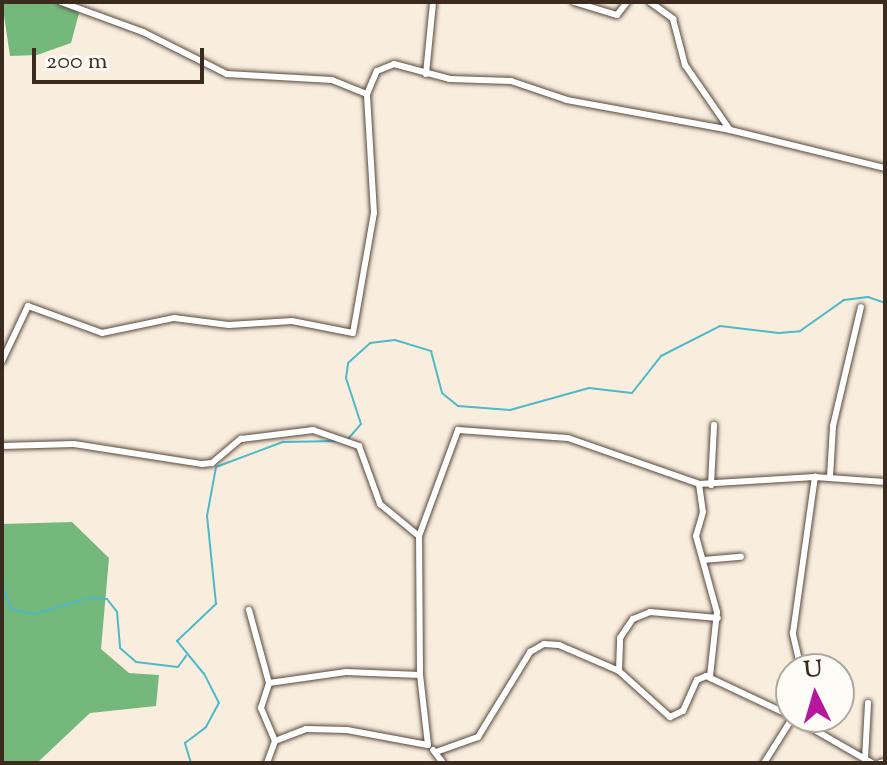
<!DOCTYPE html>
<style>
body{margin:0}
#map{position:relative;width:887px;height:765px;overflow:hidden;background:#f9eede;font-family:"Sorts Mill Goudy",serif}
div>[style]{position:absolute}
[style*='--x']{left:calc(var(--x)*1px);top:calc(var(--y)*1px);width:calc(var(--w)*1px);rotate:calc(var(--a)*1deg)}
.forest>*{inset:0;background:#75b87b}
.stream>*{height:2px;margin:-1px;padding:0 1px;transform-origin:1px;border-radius:1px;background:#4db9c9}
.roads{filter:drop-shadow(0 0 2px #58473b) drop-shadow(0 0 2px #58473b)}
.minor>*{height:6px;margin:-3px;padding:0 3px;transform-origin:3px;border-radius:3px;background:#fff}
span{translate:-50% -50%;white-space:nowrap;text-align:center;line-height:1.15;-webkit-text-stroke:7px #fdfcf7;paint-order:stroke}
.frame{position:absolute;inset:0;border:4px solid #3b2a1e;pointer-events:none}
.north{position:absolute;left:775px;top:653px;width:80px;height:80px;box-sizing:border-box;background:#fdfcf7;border:2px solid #afa8a0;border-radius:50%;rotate:355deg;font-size:22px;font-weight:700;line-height:32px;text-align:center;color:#3b2a1e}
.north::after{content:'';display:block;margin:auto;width:28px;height:36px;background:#b5179e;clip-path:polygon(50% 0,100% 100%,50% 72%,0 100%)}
.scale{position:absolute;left:32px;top:48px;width:172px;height:36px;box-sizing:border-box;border:4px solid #3b2a1e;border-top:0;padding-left:10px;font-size:24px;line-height:28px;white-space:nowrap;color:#3b2a1e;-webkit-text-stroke:6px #fdfcf7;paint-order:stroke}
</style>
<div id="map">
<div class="forest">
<i style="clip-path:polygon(2px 2px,60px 2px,79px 13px,71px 43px,37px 55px,10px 56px)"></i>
<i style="clip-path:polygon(72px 522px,109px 558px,101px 649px,129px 673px,159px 675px,156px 706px,90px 713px,37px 763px,2px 763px,2px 524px)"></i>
</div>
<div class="stream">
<i style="--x:348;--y:439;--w:20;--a:-49"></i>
<i style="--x:361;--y:424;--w:48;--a:-108.1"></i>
<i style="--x:346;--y:378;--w:15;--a:-82"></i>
<i style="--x:348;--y:363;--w:30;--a:-42"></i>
<i style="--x:370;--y:343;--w:25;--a:-7"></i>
<i style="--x:395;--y:340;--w:38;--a:17"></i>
<i style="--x:431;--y:351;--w:43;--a:75.3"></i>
<i style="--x:442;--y:393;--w:21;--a:39"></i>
<i style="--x:458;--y:406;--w:52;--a:4.4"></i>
<i style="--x:510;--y:410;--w:82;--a:-15.6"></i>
<i style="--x:589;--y:388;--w:43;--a:6.6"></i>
<i style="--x:632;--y:393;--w:47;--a:-51.9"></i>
<i style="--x:661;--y:356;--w:66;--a:-27"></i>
<i style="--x:720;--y:326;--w:59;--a:6.8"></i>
<i style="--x:779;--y:333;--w:21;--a:-5"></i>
<i style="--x:800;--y:331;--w:54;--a:-35.2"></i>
<i style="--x:844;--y:300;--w:24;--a:-7"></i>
<i style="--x:868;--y:297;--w:18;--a:19"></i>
<i style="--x:2;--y:585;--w:26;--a:69"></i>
<i style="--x:11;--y:609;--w:23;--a:13"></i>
<i style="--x:33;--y:614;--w:58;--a:-15.9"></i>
<i style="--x:89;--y:598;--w:18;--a:3"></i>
<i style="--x:107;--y:599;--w:16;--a:52"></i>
<i style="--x:117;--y:612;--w:36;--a:85"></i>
<i style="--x:120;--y:648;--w:21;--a:41"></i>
<i style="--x:136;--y:662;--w:42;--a:6.8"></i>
<i style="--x:178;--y:667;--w:14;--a:-54"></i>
<i style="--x:191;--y:763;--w:21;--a:-107"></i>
<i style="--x:185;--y:743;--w:26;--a:-37"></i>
<i style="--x:206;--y:727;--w:27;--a:-62"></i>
<i style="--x:219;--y:703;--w:33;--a:-117"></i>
<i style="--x:204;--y:674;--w:43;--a:-129.3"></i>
<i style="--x:177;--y:641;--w:54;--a:-43.5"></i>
<i style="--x:216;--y:604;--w:88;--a:-95.8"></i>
<i style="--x:207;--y:516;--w:50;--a:-79.6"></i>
<i style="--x:216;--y:467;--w:72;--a:-20.5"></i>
<i style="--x:283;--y:442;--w:55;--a:-1"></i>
</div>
<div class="roads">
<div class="minor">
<i style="--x:61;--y:2;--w:87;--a:20.1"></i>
<i style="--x:143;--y:32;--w:94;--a:26.6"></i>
<i style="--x:227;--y:74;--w:105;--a:3.3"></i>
<i style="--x:332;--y:80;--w:38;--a:22"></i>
<i style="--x:367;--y:94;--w:25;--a:-67"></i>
<i style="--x:377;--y:71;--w:18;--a:-22"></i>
<i style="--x:394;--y:64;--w:58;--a:15"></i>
<i style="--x:450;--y:79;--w:61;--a:1.9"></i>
<i style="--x:511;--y:81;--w:59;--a:18.7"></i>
<i style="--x:567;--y:100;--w:166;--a:10.4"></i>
<i style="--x:730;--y:130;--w:160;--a:13.8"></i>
<i style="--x:574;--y:2;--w:45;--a:16.8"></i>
<i style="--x:617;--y:15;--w:16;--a:-52"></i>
<i style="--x:650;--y:2;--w:29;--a:36"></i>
<i style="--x:673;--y:19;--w:48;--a:75.4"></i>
<i style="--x:685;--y:65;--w:79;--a:55.3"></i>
<i style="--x:426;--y:74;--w:72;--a:-84.4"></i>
<i style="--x:2;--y:361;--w:61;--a:-64.7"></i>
<i style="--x:28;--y:306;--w:79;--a:20"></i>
<i style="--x:102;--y:333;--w:74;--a:-11.8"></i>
<i style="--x:174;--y:318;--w:55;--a:7.3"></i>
<i style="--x:229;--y:325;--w:63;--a:-3.6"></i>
<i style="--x:292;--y:321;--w:62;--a:11.1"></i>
<i style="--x:353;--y:333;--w:122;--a:-80.1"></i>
<i style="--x:374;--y:213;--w:119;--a:-93.4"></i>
<i style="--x:2;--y:446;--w:72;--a:-1.6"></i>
<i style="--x:74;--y:444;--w:130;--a:8.9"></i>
<i style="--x:202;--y:464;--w:10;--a:-6"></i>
<i style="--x:212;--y:463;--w:38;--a:-40"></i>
<i style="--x:241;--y:439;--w:73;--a:-7.1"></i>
<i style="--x:313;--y:430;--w:49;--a:19.2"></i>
<i style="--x:359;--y:446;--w:62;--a:70.1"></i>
<i style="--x:380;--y:504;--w:50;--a:39.4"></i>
<i style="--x:830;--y:477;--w:51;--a:-86.6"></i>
<i style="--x:833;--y:426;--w:122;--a:-76.8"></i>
<i style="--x:699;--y:484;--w:28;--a:82"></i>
<i style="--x:703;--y:512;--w:25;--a:106"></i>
<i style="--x:696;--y:536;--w:79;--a:74.6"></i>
<i style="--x:717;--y:612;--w:64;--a:96.2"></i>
<i style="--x:711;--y:485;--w:60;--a:-87.1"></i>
<i style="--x:703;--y:560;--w:38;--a:-5"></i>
<i style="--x:249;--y:610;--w:76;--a:74.7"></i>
<i style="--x:801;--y:669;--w:37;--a:-103"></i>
<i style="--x:793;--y:633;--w:158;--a:-82"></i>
<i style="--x:619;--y:671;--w:33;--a:-88"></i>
<i style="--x:620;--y:638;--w:23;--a:-56"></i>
<i style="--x:633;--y:619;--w:18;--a:-22"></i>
<i style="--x:650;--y:612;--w:68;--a:5"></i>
<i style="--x:792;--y:717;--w:92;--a:29.9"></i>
<i style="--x:275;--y:741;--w:36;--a:-113"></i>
<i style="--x:261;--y:708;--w:26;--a:-72"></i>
<i style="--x:269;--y:683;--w:78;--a:-8.1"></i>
<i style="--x:346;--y:672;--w:74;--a:2.3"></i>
<i style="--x:433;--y:750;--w:16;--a:52"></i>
<i style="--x:436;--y:752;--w:45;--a:-19.7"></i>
<i style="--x:478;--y:737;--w:100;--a:-58.5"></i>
<i style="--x:530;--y:652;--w:16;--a:-30"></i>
<i style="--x:544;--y:644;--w:15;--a:4"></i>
<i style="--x:559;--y:645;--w:65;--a:23.4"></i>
<i style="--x:619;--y:671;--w:69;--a:42"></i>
<i style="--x:670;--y:717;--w:14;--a:-25"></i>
<i style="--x:683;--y:711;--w:34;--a:-66"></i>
<i style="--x:697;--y:680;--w:10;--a:-24"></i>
<i style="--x:706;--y:676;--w:94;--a:25.2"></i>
<i style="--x:865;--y:759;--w:56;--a:-86.9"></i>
<i style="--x:267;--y:763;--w:23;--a:-70"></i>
<i style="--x:275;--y:741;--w:33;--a:-21"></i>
<i style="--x:306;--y:729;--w:41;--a:1.4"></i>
<i style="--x:347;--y:730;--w:82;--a:10.5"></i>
<i style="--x:428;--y:745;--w:70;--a:-96.5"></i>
<i style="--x:420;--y:675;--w:139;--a:-90.4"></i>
<i style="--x:419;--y:536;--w:113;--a:-69.8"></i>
<i style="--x:458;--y:430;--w:110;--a:4.2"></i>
<i style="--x:568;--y:438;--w:139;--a:19.3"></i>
<i style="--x:699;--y:484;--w:116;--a:-3.5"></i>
<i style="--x:815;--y:477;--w:70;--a:4.1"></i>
<i style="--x:764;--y:763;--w:54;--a:-57.8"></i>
<i style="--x:880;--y:763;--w:5;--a:-11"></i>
</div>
</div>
<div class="frame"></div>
<div class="north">U</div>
<div class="scale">200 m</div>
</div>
